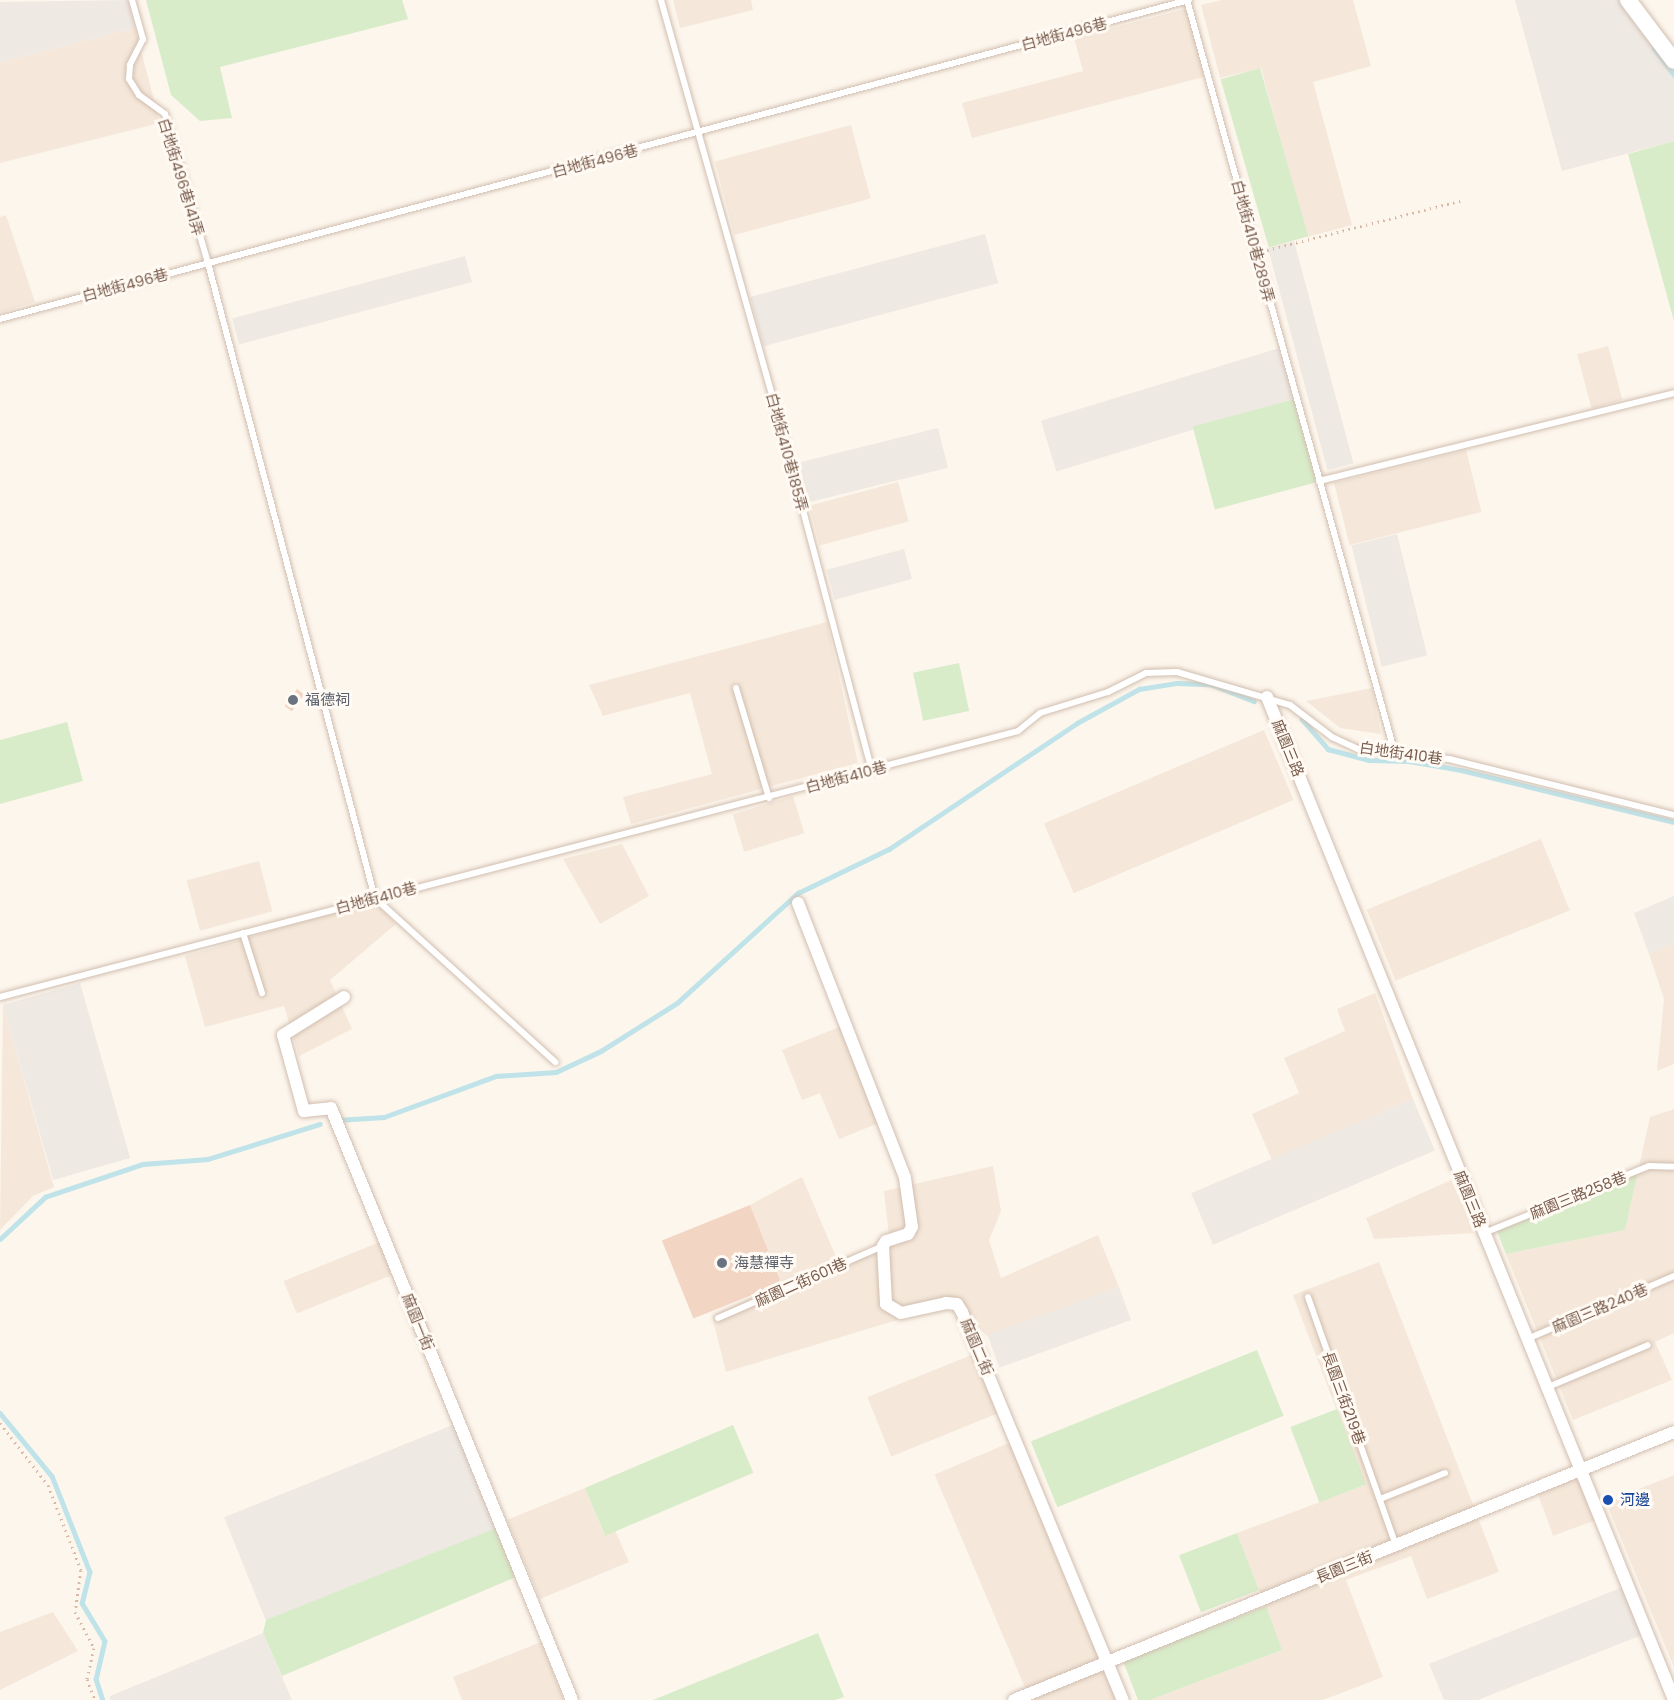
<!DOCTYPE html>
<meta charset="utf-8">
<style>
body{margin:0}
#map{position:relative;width:1674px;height:1700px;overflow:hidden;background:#fdf6ec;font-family:Poppins,"Noto Sans TC",sans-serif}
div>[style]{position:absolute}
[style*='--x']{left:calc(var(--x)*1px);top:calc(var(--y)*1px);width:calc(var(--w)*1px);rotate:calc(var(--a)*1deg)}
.residential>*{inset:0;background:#f5e8da;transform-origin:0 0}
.industrial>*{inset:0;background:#efe9e4;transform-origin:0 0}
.green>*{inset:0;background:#d8ecc9;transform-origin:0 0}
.stream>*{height:4.5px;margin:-2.25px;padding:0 2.25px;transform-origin:2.25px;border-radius:2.25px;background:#bfe3e8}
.building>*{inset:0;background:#f3d5c3;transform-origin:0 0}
.path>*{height:3px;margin-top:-1.5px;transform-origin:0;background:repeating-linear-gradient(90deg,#d9b8a5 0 1.5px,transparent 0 6px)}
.roads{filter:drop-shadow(0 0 2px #d1beb0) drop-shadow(0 0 2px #d1beb0)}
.service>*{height:6px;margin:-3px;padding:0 3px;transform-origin:3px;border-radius:3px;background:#fff}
.minor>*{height:12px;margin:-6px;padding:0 6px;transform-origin:6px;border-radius:6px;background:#fff}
.tertiary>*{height:16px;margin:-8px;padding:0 8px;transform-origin:8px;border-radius:8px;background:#fff}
.dots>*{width:16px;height:16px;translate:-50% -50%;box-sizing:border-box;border:3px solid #fffaf3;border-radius:50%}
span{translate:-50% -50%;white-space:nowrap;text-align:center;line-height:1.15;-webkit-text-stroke:6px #fffaf3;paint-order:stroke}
.street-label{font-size:15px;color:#7a5c4d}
.worship-label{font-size:15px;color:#5b616d}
.left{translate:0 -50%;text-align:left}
.transit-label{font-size:15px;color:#164399}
</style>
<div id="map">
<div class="residential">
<i style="clip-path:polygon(673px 0,751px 0,753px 10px,680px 28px)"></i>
<i style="clip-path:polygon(1222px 0,1353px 0,1371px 66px,1313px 82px,1352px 225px,1307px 237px,1261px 68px,1220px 78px,1201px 5px)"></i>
<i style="clip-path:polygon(1189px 8px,1207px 76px,972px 138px,962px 103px,1083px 71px,1074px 38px)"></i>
<i style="clip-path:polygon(135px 28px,160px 123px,0 163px,0 62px)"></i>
<i style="left:851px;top:125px;width:76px;height:141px;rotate:75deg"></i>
<i style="clip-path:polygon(6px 215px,35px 302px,0 313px,0 217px)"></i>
<i style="left:1608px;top:346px;width:56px;height:32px;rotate:75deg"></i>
<i style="left:1466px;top:450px;width:64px;height:136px;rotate:76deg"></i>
<i style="left:898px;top:482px;width:41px;height:92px;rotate:75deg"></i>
<i style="clip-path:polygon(827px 622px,858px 763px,631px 824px,623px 797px,712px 774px,690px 693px,603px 716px,589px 685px)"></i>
<i style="clip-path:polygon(1372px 688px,1381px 734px,1340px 728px,1306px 701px)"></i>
<i style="left:1264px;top:730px;width:76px;height:239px;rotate:67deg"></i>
<i style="left:793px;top:796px;width:39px;height:63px;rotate:73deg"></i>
<i style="left:1541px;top:839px;width:77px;height:188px;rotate:68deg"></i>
<i style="clip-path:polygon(622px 844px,649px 896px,600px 924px,563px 859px)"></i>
<i style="left:259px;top:861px;width:52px;height:75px;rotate:75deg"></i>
<i style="clip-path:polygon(373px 901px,396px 924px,330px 980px,352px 1029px,299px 1056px,284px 1006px,205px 1027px,185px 956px)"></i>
<i style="clip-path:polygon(1674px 943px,1674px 1064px,1657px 1071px,1664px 999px,1649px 954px)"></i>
<i style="clip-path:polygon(1375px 993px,1413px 1099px,1272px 1160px,1252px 1114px,1299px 1093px,1284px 1058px,1345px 1031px,1337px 1009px)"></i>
<i style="clip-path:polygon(3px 1004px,54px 1187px,33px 1196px,0 1230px)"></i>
<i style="clip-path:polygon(844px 1025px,884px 1121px,839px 1139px,820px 1093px,802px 1100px,782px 1050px)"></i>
<i style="clip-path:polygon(1674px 1109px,1674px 1333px,1655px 1342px,1672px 1380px,1573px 1420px,1506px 1254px,1625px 1230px,1650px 1117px)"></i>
<i style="clip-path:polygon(993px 1166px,1001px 1211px,989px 1240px,1001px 1278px,1098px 1235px,1119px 1287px,989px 1338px,953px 1303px,726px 1372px,712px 1316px,782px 1283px,750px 1205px,802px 1177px,836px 1257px,891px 1254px,884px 1191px)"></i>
<i style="clip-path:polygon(1451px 1180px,1474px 1233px,1374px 1239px,1366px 1218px)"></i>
<i style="left:380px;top:1242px;width:35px;height:104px;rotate:68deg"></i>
<i style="clip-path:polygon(1379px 1262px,1499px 1572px,1427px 1599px,1411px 1556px,1346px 1580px,1383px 1677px,1323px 1700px,1150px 1700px,1282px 1650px,1237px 1533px,1365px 1485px,1293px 1295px)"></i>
<i style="left:974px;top:1354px;width:64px;height:115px;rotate:68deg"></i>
<i style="left:1011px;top:1442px;width:280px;height:83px;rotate:67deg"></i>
<i style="clip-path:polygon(1674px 1475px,1674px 1667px,1606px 1502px)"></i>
<i style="left:1580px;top:1478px;width:45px;height:45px;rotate:70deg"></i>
<i style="clip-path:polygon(585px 1488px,604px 1534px,615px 1530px,629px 1562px,540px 1599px,507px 1520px)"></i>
<i style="clip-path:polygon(53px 1612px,78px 1651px,0 1690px,0 1632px)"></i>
<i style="clip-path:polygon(541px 1642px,564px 1700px,462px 1700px,453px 1677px)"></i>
</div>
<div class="industrial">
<i style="clip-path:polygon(128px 0,135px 28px,0 62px,0 2px)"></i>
<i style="clip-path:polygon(1515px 0,1622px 0,1674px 68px,1674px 141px,1562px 171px)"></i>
<i style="left:985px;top:234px;width:51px;height:243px;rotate:75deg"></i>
<i style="left:1294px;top:241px;width:230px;height:27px;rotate:75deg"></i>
<i style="left:465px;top:256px;width:27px;height:241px;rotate:75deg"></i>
<i style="left:1279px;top:348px;width:53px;height:249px;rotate:73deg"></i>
<i style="left:938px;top:428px;width:41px;height:146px;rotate:76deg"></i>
<i style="left:1397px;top:534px;width:125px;height:47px;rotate:76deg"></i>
<i style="left:904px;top:549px;width:31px;height:80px;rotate:75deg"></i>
<i style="clip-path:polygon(1674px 896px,1674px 943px,1649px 954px,1634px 913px)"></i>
<i style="left:80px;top:983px;width:182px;height:80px;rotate:74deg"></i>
<i style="left:1413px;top:1099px;width:56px;height:241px;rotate:67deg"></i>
<i style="left:1119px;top:1287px;width:35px;height:140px;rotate:70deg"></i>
<i style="left:455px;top:1424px;width:112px;height:249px;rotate:68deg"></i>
<i style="clip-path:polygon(1623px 1587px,1642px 1635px,1478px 1700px,1444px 1700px,1429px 1664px)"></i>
<i style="clip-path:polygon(263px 1633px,292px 1700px,110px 1700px,110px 1696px)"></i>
</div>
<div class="green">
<i style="clip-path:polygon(146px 0,402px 0,408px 19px,220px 67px,232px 118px,200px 121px,171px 95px)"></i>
<i style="left:1260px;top:68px;width:175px;height:41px;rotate:74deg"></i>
<i style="clip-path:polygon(1674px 141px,1674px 321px,1628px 154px)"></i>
<i style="left:1295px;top:399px;width:86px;height:106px;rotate:75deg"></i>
<i style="left:959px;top:663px;width:49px;height:47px;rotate:78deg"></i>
<i style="clip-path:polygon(67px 722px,83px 781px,0 804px,0 740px)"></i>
<i style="clip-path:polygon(1638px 1172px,1625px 1230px,1506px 1254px,1497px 1231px)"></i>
<i style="left:1257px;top:1350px;width:71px;height:244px;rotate:68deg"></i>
<i style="left:1337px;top:1409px;width:81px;height:50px;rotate:69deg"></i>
<i style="left:733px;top:1425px;width:52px;height:161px;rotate:67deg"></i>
<i style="clip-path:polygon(496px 1528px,516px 1577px,282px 1676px,263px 1633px,266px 1620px)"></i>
<i style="left:1237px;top:1533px;width:61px;height:62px;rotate:69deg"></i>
<i style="clip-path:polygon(1266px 1606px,1282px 1650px,1150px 1700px,1138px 1700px,1123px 1661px)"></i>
<i style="clip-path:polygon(818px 1633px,844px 1697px,835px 1700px,653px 1700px)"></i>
</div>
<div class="stream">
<i style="--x:1654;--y:48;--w:34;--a:53"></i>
<i style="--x:1302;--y:719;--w:40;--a:49"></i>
<i style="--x:1328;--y:749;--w:42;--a:15"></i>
<i style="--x:1369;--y:760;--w:40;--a:1.4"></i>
<i style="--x:1409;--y:761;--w:53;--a:9.8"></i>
<i style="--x:1461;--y:770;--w:219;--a:13.7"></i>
<i style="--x:337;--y:1120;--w:47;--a:-3.7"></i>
<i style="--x:384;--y:1117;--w:119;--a:-20.1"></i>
<i style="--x:496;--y:1076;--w:60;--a:-3.8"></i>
<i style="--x:556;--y:1072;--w:50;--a:-25"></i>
<i style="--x:601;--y:1051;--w:90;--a:-32.3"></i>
<i style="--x:677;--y:1003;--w:164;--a:-42.3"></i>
<i style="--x:798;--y:893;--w:101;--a:-25.8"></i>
<i style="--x:889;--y:849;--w:226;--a:-33.8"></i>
<i style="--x:1077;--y:723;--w:71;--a:-28.7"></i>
<i style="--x:1139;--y:689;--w:37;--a:-9"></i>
<i style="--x:1176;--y:683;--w:34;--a:2"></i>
<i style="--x:1210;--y:684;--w:47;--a:21.1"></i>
<i style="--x:0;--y:1239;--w:62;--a:-43"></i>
<i style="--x:45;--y:1197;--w:103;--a:-18.6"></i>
<i style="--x:143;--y:1164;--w:65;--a:-4.4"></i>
<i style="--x:208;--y:1159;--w:117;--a:-17.4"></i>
<i style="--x:0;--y:1413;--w:82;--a:50.5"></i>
<i style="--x:52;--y:1476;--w:103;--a:68.4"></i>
<i style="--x:90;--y:1572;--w:32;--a:104"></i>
<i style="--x:82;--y:1603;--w:44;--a:58.8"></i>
<i style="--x:105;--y:1641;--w:39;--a:103"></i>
<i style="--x:96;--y:1679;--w:22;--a:72"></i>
</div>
<div class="building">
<i style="left:297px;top:689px;width:9px;height:21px;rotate:36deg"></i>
<i style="left:750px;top:1205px;width:84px;height:95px;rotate:68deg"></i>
</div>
<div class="path">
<i style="--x:1267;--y:250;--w:202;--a:-14.3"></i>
<i style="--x:0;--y:1423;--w:78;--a:52.3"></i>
<i style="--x:48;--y:1485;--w:91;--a:68.8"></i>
<i style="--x:81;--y:1570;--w:42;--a:98.1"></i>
<i style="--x:75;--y:1612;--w:41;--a:62.2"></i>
<i style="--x:94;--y:1648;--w:32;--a:103"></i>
<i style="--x:87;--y:1679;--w:22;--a:69"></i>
</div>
<div class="roads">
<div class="service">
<i style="--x:132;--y:0;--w:41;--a:74.2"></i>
<i style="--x:143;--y:39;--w:29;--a:117"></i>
<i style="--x:130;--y:65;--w:14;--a:94"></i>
<i style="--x:129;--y:79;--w:19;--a:58"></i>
<i style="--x:139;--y:95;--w:32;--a:36"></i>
<i style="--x:165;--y:114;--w:155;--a:73.9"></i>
<i style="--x:208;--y:263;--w:657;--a:75.27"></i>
<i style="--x:375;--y:898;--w:244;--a:42.3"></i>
<i style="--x:661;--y:0;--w:424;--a:74.3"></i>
<i style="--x:776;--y:408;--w:375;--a:75.2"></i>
<i style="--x:1187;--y:0;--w:778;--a:74.57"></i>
<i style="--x:0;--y:319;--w:1231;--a:-15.02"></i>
<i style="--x:1319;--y:481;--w:366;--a:-13.9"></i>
<i style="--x:736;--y:688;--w:115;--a:73.3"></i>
<i style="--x:243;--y:933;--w:63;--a:72.4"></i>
<i style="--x:0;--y:997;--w:1052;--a:-14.64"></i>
<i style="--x:1018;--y:731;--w:28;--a:-39"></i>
<i style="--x:1040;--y:713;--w:71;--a:-17.2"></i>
<i style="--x:1108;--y:692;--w:42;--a:-26.6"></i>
<i style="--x:1146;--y:673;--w:31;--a:-2"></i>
<i style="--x:1177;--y:672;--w:118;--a:16.3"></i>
<i style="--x:1290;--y:705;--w:53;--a:37.3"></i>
<i style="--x:1332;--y:737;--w:29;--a:25"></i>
<i style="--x:1358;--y:749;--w:92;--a:6.3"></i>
<i style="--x:1449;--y:759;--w:232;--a:14"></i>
<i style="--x:1484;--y:1233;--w:178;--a:-22.1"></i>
<i style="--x:1649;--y:1166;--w:25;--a:2"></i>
<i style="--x:1308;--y:1297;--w:263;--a:70.5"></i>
<i style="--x:718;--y:1318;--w:180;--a:-23.6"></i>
<i style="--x:1527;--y:1339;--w:160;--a:-23.2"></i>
<i style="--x:1548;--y:1387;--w:108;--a:-22.8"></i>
<i style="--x:1380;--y:1499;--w:70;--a:-21.8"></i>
</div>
<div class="minor">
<i style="--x:1267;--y:697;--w:1082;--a:67.91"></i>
<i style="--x:798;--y:903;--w:295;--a:68.7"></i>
<i style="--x:905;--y:1178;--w:49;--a:81.9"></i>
<i style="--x:912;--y:1227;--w:8;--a:120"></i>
<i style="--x:908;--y:1234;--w:23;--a:162"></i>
<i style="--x:886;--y:1241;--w:6;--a:121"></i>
<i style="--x:883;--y:1246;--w:58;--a:87"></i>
<i style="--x:886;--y:1304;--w:17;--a:31"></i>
<i style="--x:901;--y:1313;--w:46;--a:-12.5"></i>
<i style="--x:946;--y:1303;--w:11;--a:5"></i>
<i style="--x:957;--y:1304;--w:9;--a:58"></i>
<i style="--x:962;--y:1312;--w:420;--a:67.5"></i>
<i style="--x:344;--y:997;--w:72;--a:148.1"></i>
<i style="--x:283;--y:1035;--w:79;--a:74.6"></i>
<i style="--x:304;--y:1111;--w:27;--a:-6"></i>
<i style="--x:331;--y:1108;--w:639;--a:67.85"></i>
<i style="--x:1014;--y:1700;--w:712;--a:-22.1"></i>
</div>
<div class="tertiary">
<i style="--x:1628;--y:0;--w:76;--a:53"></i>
</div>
</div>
<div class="dots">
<i style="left:293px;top:700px;background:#6b7280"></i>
<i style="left:722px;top:1263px;background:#6b7280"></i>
<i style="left:1608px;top:1500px;background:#1a4fb4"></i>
</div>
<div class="street-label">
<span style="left:1064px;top:34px;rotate:-15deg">白地街496巷</span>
<span style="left:595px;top:161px;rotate:-15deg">白地街496巷</span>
<span style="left:181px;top:177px;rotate:73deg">白地街496巷141弄</span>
<span style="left:1253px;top:241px;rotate:75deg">白地街410巷289弄</span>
<span style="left:125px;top:285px;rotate:-15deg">白地街496巷</span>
<span style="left:787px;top:452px;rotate:75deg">白地街410巷185弄</span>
<span style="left:1288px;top:748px;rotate:68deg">麻園三路</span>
<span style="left:1401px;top:753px;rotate:8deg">白地街410巷</span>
<span style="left:846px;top:777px;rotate:-15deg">白地街410巷</span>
<span style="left:376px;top:898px;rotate:-15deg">白地街410巷</span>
<span style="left:1578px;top:1195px;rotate:-22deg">麻園三路258巷</span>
<span style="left:1470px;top:1199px;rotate:68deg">麻園三路</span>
<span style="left:801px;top:1282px;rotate:-24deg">麻園二街601巷</span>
<span style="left:1600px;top:1308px;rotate:-23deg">麻園三路240巷</span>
<span style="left:418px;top:1322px;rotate:68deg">麻園一街</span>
<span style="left:977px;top:1347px;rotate:67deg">麻園二街</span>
<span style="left:1344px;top:1398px;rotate:70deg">長園三街219巷</span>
<span style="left:1344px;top:1567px;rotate:-22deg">長園三街</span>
</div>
<div class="worship-label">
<span class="left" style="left:305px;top:700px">福德祠</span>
<span class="left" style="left:734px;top:1263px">海慧禪寺</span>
</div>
<div class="transit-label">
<span class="left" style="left:1620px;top:1500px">河邊</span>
</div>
</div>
